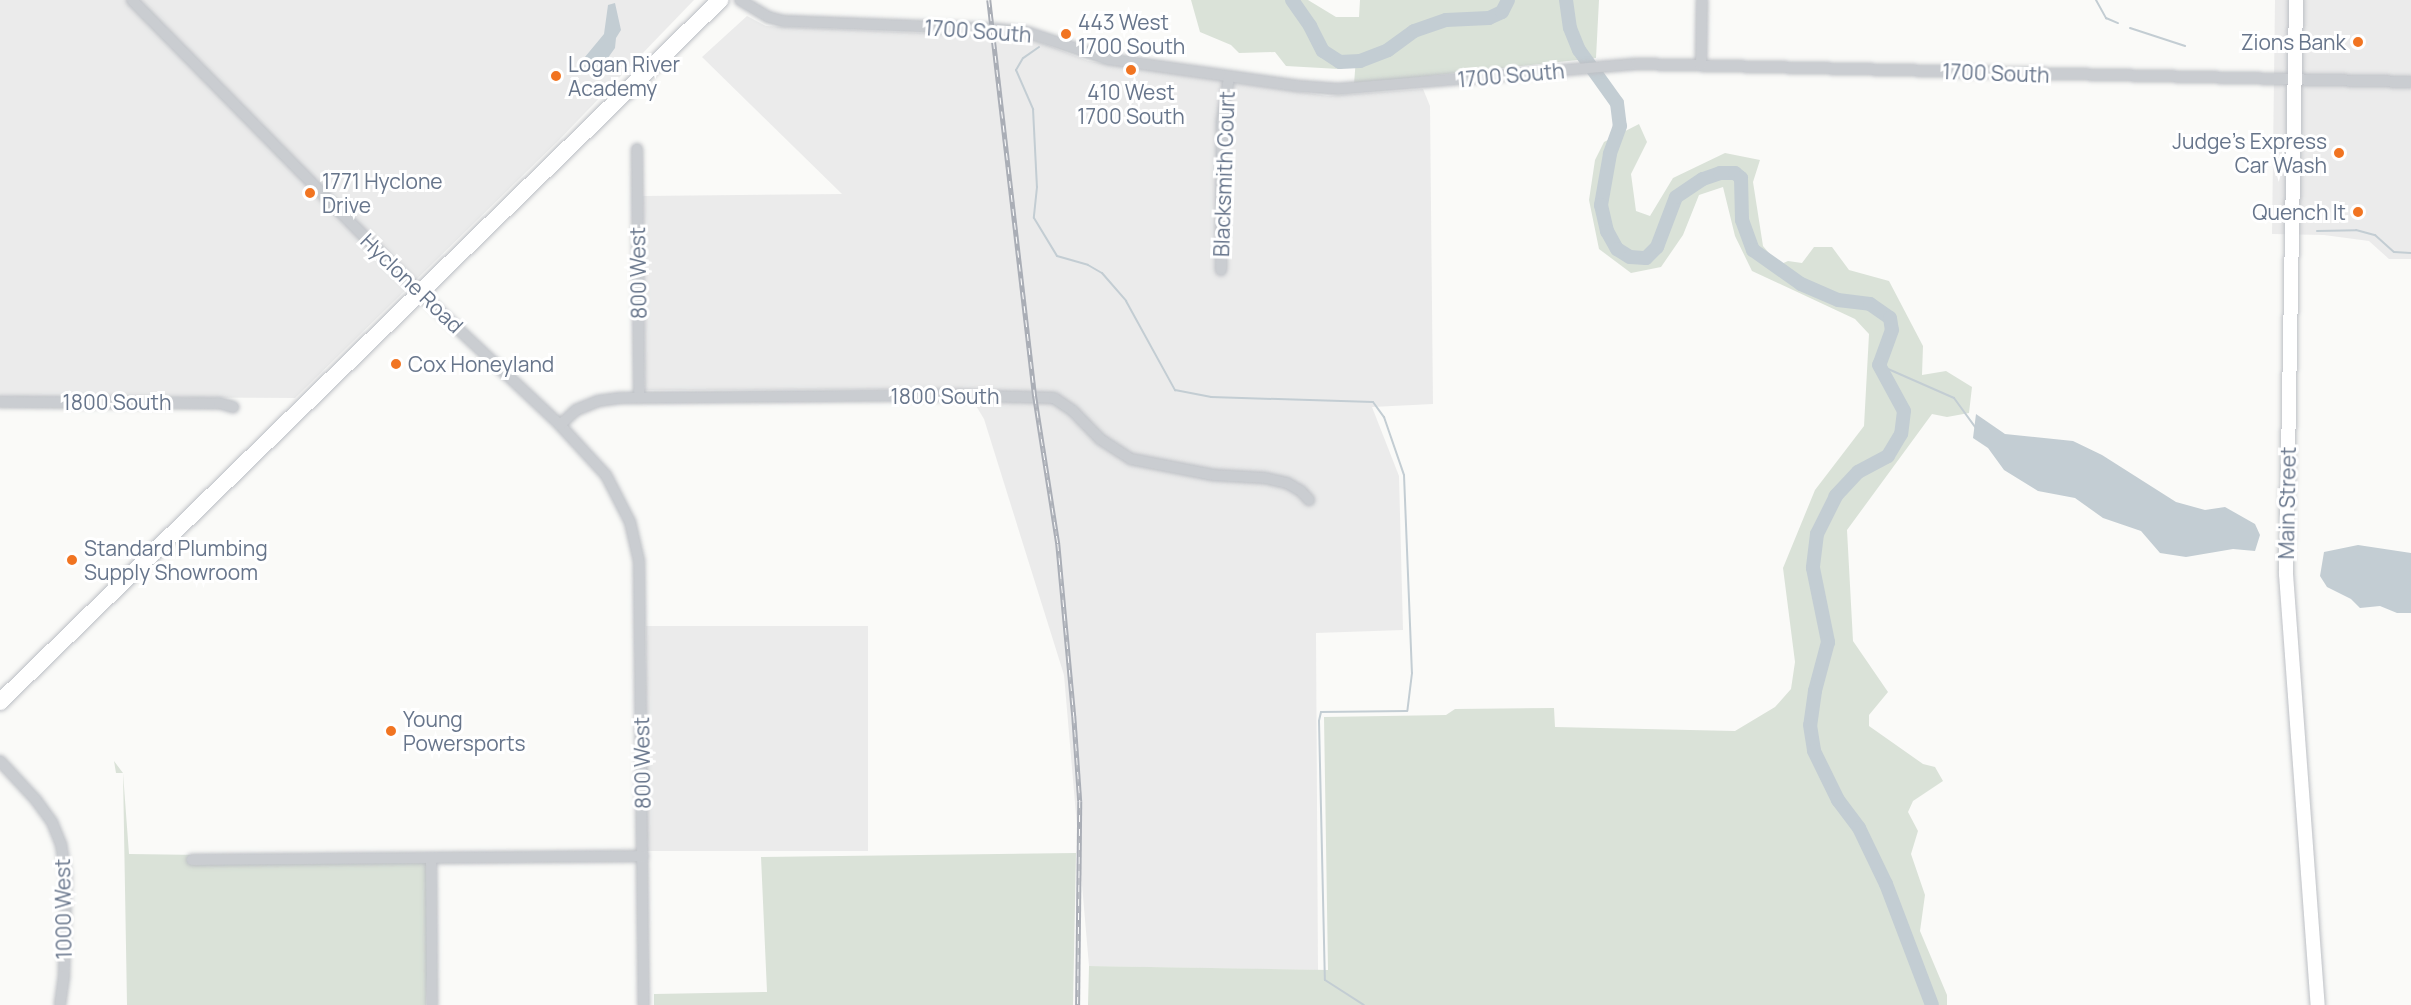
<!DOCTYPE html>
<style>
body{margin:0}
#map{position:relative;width:2411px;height:1005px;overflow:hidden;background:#fafaf8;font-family:Manrope,sans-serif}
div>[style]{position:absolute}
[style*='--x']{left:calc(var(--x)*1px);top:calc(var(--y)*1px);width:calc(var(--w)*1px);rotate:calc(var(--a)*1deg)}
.built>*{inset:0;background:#ebebeb;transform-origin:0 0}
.green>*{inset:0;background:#dae2d8}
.water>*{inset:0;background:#c3cdd3}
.stream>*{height:2px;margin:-1px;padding:0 1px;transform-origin:1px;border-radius:1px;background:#c3cdd3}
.river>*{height:14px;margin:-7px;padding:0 7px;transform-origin:7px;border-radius:7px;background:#c3cdd3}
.roads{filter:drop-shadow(0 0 2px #bdc0c5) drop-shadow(0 0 2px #bdc0c5)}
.minor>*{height:10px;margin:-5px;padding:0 5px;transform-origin:5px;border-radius:5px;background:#cacdd1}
.major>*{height:14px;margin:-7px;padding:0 7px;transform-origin:7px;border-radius:7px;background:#fff}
.highway>*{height:16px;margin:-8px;padding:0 8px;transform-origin:8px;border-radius:8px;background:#fff}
.rail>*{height:4.5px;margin-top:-2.25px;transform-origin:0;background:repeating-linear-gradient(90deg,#fff 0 7px,#aaaeb6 0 14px);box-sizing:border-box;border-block:2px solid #aaaeb6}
.dots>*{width:16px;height:16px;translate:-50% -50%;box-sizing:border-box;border:3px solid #fff;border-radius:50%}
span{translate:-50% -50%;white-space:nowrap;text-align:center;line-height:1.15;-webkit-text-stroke:6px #fff;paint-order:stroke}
.poi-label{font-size:21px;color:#67758b}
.left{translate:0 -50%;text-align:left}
.right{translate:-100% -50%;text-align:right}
.street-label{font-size:21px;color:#67758b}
</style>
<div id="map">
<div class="built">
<i style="clip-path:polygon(0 0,694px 0,558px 141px,295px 398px,0 397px)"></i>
<i style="clip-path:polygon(2275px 0,2411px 0,2411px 259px,2389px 259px,2369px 241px,2324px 235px,2272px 234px)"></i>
<i style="clip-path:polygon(747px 16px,766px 26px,1029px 38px,1088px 61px,1328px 96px,1423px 89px,1430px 106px,1433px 404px,1372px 407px,1399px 476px,1403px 630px,1316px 633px,1318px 970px,1089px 966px,1064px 675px,984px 419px,966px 389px,645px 390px,643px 196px,842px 194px,702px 57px)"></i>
<i style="left:868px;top:626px;width:225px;height:222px;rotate:90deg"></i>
</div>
<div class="green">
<i style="clip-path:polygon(1191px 0,1308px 0,1336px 17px,1359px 17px,1360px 0,1599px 0,1596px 58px,1354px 84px,1356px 58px,1339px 69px,1286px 66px,1275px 52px,1239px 53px,1231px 45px,1200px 32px)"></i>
<i style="clip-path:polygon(1639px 124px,1647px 142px,1631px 174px,1636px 211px,1650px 216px,1673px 178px,1725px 153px,1760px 160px,1753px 182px,1763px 246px,1779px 265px,1788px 261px,1802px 263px,1814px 247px,1832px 247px,1849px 270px,1889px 281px,1923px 346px,1922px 375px,1946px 371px,1972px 387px,1969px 413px,1947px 417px,1932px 414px,1847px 530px,1853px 641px,1888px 692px,1869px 715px,1869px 726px,1923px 764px,1935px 767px,1943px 781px,1913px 801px,1908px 812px,1918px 831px,1911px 854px,1925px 895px,1920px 931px,1947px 995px,1947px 1005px,1088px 1005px,1089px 966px,1328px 970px,1324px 717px,1446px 715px,1455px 709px,1554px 708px,1555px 727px,1735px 731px,1775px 707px,1791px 689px,1795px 662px,1783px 568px,1815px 490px,1864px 426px,1869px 334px,1855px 319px,1752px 271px,1735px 236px,1723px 187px,1699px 195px,1683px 235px,1661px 267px,1631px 273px,1599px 249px,1589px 200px,1595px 160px,1604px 142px)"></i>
<i style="clip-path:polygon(114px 761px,123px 773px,129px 854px,431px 858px,426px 1005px,127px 1005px,123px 773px,116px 773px)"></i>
<i style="clip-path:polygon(1076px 853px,1073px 1005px,654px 1005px,654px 994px,767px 992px,761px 857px)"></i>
</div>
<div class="water">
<i style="clip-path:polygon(615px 3px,621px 30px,616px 38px,615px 48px,605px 62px,592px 72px,582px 71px,580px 63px,604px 34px,608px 5px)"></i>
<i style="clip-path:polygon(1976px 414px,2005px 434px,2073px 441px,2102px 455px,2176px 502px,2205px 510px,2225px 507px,2255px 524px,2260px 535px,2255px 551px,2233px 549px,2186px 557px,2160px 553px,2141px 531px,2103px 518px,2075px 498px,2038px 491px,2004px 470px,1988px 448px,1973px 438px)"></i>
<i style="clip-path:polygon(2358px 545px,2411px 553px,2411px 613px,2397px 613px,2380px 606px,2360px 608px,2351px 599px,2327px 587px,2320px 576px,2324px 552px)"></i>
</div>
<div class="stream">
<i style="--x:2096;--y:0;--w:21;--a:61"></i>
<i style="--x:2106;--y:18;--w:13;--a:23"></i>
<i style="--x:2130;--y:28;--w:58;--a:18.1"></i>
<i style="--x:1039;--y:47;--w:19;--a:145"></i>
<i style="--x:1023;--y:58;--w:14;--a:120"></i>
<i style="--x:1016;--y:70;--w:43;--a:66.4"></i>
<i style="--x:1033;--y:109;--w:78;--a:87.1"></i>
<i style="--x:1037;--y:187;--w:31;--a:96"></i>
<i style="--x:1034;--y:218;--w:44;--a:58.8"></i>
<i style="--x:1057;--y:256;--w:32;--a:16"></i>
<i style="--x:1088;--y:265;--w:16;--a:30"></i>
<i style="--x:1102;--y:273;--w:37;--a:49"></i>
<i style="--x:1126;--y:301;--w:102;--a:61.2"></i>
<i style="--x:1175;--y:390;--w:37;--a:11"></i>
<i style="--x:1211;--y:397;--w:162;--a:1.8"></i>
<i style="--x:1373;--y:402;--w:19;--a:54"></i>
<i style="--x:1384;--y:417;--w:61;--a:71"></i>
<i style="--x:1404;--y:475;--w:198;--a:87.7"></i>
<i style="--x:1412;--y:673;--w:38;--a:97"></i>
<i style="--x:1407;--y:711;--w:86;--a:179.3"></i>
<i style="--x:1321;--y:712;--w:9;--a:103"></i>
<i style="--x:1319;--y:721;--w:259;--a:88.7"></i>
<i style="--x:1325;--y:980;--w:46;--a:32.7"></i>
<i style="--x:2317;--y:231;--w:39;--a:-1"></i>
<i style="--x:2356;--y:230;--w:20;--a:15"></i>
<i style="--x:2375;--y:235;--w:25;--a:42"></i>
<i style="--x:2394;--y:252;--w:17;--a:3"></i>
<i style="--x:1879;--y:365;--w:82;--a:23.7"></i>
<i style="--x:1954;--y:398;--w:37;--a:54"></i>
</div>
<div class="river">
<i style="--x:1292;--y:0;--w:32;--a:55"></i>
<i style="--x:1310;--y:26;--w:28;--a:63"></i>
<i style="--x:1323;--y:51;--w:20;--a:33"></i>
<i style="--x:1340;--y:62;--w:20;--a:-3"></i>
<i style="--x:1360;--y:61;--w:30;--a:-21"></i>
<i style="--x:1388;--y:50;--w:32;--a:-36"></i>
<i style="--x:1414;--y:31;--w:34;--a:-19"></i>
<i style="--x:1446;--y:20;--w:43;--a:-2.7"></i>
<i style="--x:1489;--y:18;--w:14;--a:-25"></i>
<i style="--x:1502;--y:12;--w:13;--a:-63"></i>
<i style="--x:1566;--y:0;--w:28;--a:82"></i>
<i style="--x:1570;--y:28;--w:24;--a:68"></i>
<i style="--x:1579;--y:50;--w:65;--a:54.4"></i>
<i style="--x:1617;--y:103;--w:23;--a:83"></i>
<i style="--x:1620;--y:126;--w:30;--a:110"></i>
<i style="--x:1610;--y:154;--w:52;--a:100"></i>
<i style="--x:1601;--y:205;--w:27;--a:77"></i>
<i style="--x:1607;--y:231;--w:21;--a:61"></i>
<i style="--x:1617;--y:249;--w:15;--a:32"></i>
<i style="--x:1630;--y:257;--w:16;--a:4"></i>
<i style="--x:1646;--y:258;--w:16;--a:-45"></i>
<i style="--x:1657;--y:247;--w:53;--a:-69.2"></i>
<i style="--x:1676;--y:197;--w:32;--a:-34"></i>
<i style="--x:1703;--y:179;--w:18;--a:-19"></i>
<i style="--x:1720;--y:173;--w:15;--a:0"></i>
<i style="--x:1735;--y:173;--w:8;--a:40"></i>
<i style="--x:1741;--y:178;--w:42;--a:88.6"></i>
<i style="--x:1742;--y:220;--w:32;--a:70"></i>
<i style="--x:1753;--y:250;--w:59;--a:35.3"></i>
<i style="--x:1801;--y:284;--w:40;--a:23.4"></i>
<i style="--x:1838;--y:300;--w:32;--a:7"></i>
<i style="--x:1870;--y:304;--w:24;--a:35"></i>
<i style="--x:1890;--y:318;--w:12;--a:81"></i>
<i style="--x:1892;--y:330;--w:37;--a:110"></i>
<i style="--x:1879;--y:365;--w:52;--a:61.5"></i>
<i style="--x:1904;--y:411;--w:23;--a:97"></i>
<i style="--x:1901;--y:434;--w:26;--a:121"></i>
<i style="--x:1888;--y:456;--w:34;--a:152"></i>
<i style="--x:1858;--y:472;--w:33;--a:133"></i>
<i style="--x:1836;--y:496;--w:42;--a:116.6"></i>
<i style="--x:1817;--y:534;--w:34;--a:97"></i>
<i style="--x:1813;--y:568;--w:76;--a:78.5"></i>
<i style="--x:1828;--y:642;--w:51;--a:104.9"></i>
<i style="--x:1815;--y:691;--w:34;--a:98"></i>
<i style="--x:1810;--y:725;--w:26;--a:81"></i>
<i style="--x:1814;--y:751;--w:55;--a:63.9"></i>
<i style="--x:1838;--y:800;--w:35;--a:53"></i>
<i style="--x:1859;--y:828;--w:62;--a:64.3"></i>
<i style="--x:1886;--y:884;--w:129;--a:69.2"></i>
</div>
<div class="roads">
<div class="minor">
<i style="--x:132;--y:0;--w:409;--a:45.5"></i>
<i style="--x:419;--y:292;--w:194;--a:43.3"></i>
<i style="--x:560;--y:425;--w:68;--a:47.4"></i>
<i style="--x:606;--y:475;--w:53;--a:62.9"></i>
<i style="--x:630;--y:522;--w:40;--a:77"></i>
<i style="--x:639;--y:561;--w:444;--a:89.4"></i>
<i style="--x:740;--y:0;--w:33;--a:31"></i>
<i style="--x:768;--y:17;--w:16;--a:15"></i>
<i style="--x:783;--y:21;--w:210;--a:2.2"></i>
<i style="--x:993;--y:29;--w:36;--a:6"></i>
<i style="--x:1029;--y:33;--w:83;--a:18.2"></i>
<i style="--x:1108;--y:59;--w:192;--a:8.1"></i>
<i style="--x:1298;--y:86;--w:40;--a:4.3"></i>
<i style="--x:1338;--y:89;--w:299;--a:-4.8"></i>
<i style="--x:1636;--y:64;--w:775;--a:1.33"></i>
<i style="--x:1701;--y:65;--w:65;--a:-89.1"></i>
<i style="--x:637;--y:149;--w:249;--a:89.5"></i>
<i style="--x:1221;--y:270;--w:148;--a:-89.6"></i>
<i style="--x:1222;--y:122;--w:46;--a:-81.2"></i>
<i style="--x:0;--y:402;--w:219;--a:0.3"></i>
<i style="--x:219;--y:403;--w:15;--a:16"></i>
<i style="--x:560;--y:425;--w:22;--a:-43"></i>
<i style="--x:576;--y:410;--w:24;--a:-22"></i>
<i style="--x:598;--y:401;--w:22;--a:-8"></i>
<i style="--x:620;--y:398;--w:336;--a:-0.5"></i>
<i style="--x:956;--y:395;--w:98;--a:1.8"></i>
<i style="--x:1054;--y:398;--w:23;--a:34"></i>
<i style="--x:1073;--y:411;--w:39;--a:46"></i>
<i style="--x:1100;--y:439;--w:37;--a:33"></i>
<i style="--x:1131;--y:459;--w:84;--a:11"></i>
<i style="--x:1213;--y:475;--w:52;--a:3.3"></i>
<i style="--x:1265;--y:478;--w:23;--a:13"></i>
<i style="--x:1287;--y:483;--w:16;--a:30"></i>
<i style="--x:1301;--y:491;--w:12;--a:48"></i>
<i style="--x:0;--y:761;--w:53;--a:47.3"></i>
<i style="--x:36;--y:800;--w:27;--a:54"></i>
<i style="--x:52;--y:822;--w:24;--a:68"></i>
<i style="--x:61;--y:844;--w:33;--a:81"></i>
<i style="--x:66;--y:877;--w:99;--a:91.2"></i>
<i style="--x:64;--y:976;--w:29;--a:98"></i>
<i style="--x:431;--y:858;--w:147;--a:89.6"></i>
<i style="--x:192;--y:860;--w:451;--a:-0.5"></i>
</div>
<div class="major">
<i style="--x:2296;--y:0;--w:574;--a:91"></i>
<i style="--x:2286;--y:574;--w:432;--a:85.8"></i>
</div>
<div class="highway">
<i style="--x:0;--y:702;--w:1006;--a:-44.27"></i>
</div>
</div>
<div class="rail">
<i style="--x:989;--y:0;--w:400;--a:83.4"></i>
<i style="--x:1035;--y:397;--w:149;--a:81.1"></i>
<i style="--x:1058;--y:544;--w:173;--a:84.7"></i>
<i style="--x:1074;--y:716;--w:85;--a:86"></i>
<i style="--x:1080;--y:801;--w:204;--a:90.6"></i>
</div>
<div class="dots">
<i style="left:1066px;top:34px;background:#f17421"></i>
<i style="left:2358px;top:42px;background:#f17421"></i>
<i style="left:1131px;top:70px;background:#f17421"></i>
<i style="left:556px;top:76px;background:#f17421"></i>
<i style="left:2339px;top:153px;background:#f17421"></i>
<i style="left:310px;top:193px;background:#f17421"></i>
<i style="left:2358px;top:212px;background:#f17421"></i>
<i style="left:396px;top:364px;background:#f17421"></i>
<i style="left:72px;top:560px;background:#f17421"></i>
<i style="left:391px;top:731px;background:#f17421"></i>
</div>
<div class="poi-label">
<span class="left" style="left:1078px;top:34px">443 West<br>1700 South</span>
<span class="right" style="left:2346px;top:42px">Zions Bank</span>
<span class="left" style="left:568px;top:76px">Logan River<br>Academy</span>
<span style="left:1131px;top:104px">410 West<br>1700 South</span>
<span class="right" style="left:2327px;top:153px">Judge's Express<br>Car Wash</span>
<span class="left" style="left:322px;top:193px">1771 Hyclone<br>Drive</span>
<span class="right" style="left:2346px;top:212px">Quench It</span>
<span class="left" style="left:408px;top:364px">Cox Honeyland</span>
<span class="left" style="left:84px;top:560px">Standard Plumbing<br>Supply Showroom</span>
<span class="left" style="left:403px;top:731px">Young<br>Powersports</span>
</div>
<div class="street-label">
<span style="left:978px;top:31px;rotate:4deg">1700 South</span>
<span style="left:1996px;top:73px;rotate:2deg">1700 South</span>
<span style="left:1511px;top:75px;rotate:-5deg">1700 South</span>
<span style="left:1224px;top:174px;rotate:-88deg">Blacksmith Court</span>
<span style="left:638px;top:273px;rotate:-91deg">800 West</span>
<span style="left:412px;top:283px;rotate:44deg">Hyclone Road</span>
<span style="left:945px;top:396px">1800 South</span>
<span style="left:117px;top:402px">1800 South</span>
<span style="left:2287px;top:503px;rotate:-89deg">Main Street</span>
<span style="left:642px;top:763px;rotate:-91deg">800 West</span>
<span style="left:63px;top:909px;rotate:-91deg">1000 West</span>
</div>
</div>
